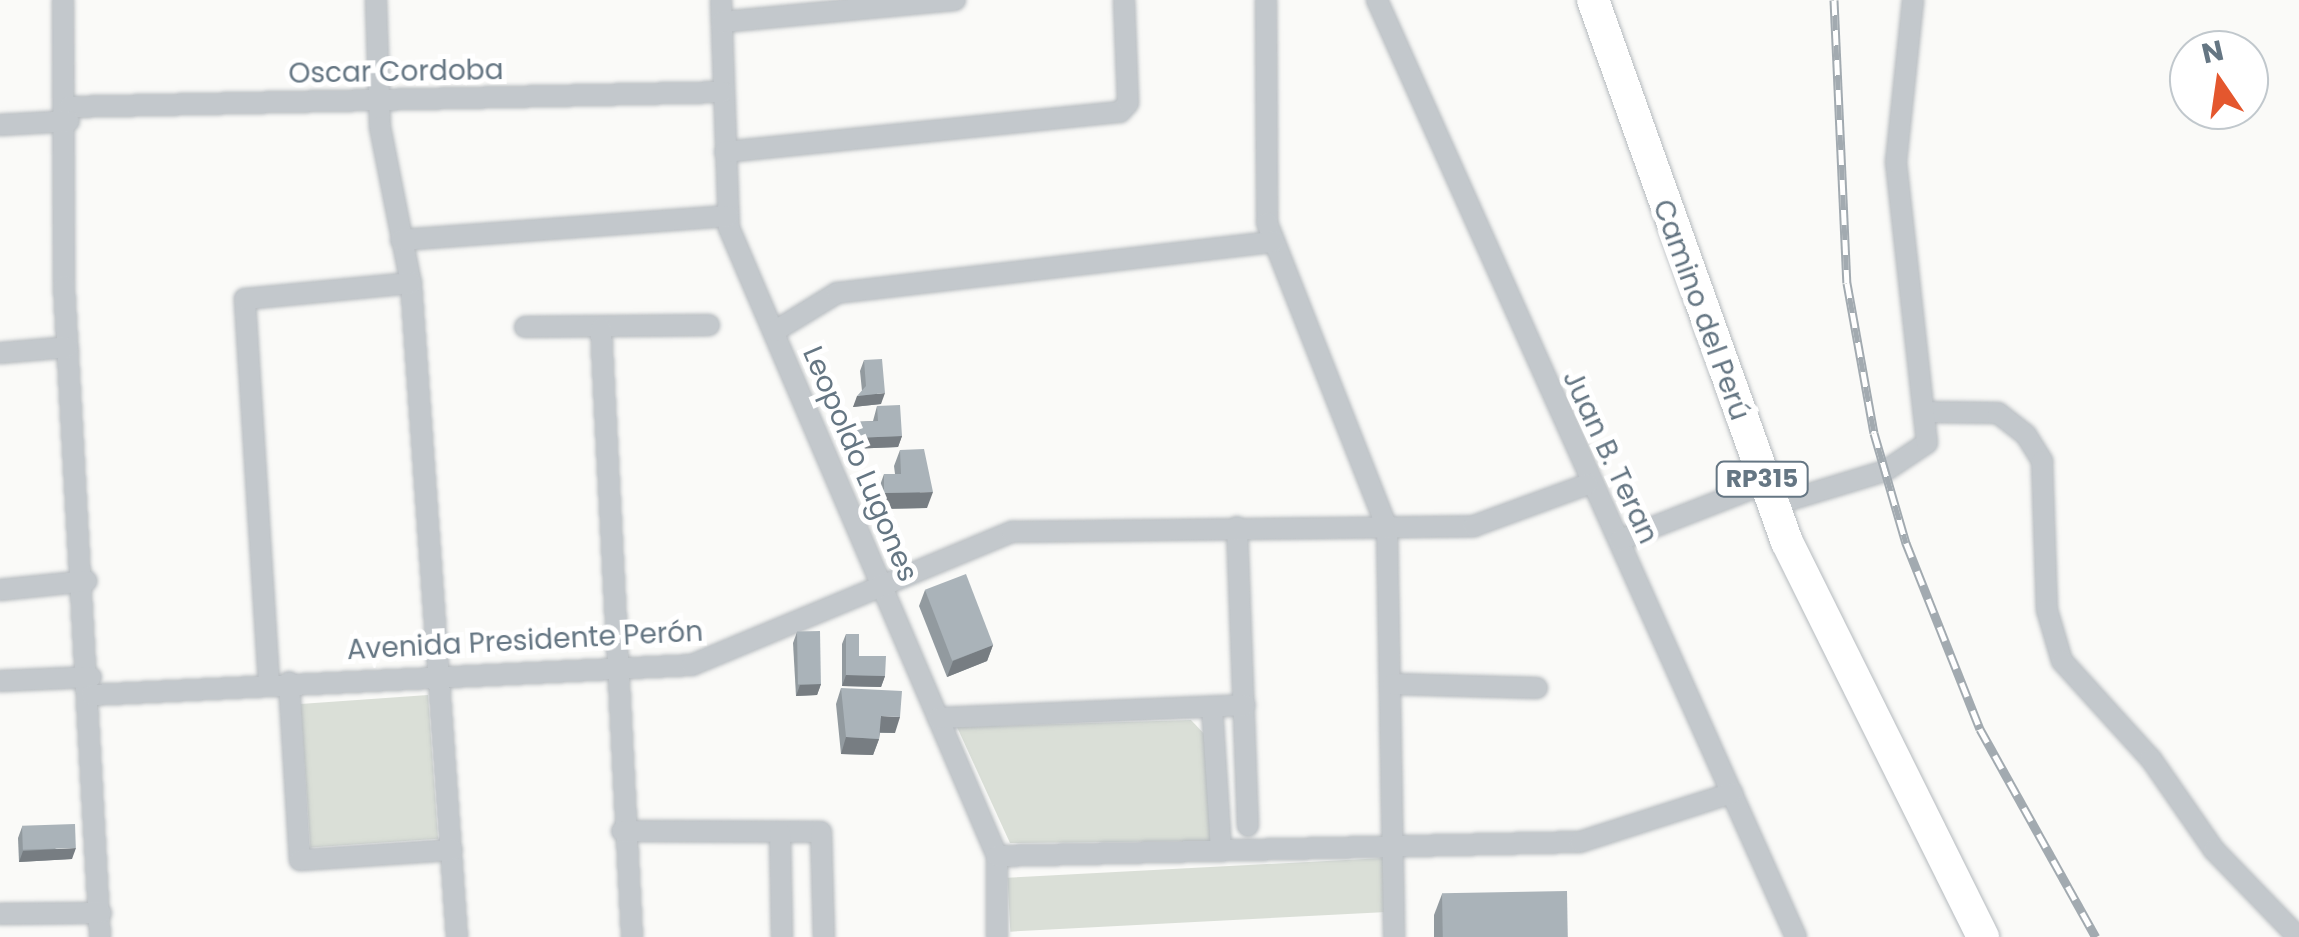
<!DOCTYPE html>
<meta charset="utf-8">
<style>
body{margin:0}
#map{position:relative;width:2299px;height:937px;overflow:hidden;background:#fafaf8;font-family:Poppins,sans-serif}
div>[style]{position:absolute}
[style*='--x']{left:calc(var(--x)*1px);top:calc(var(--y)*1px);width:calc(var(--w)*1px);rotate:calc(var(--a)*1deg)}
.green>*{inset:0;background:#dadfd7;transform-origin:0 0}
.roads{filter:drop-shadow(0 0 2px #b5babe) drop-shadow(0 0 2px #b5babe)}
.minor>*{height:20px;margin:-10px;padding:0 10px;transform-origin:10px;border-radius:10px;background:#c3c8cc}
.primary>*{height:32px;margin:-16px;padding:0 16px;transform-origin:16px;border-radius:16px;background:#fff}
.rail>*{height:9px;margin-top:-4.5px;transform-origin:0;background:repeating-linear-gradient(90deg,#fff 0 15px,#a2aab0 0 30px);box-sizing:border-box;border-block:2px solid #a2aab0}
.wall>*{inset:0;background:#929a9f}
.shaded-wall>*{inset:0;background:#777d82}
.building>*{inset:0;background:#aab3b9;transform-origin:0 0}
span{translate:-50% -50%;white-space:nowrap;text-align:center;line-height:1.15;-webkit-text-stroke:10px #fff;paint-order:stroke}
.shield-label span{padding:2px 8px;background:#fff;border:2px solid;border-radius:8px;-webkit-text-stroke-width:0}
.shield-label{font-size:25px;color:#657683;font-weight:700}
.street-label{font-size:28px;color:#657683}
.north{position:absolute;left:2169px;top:30px;width:100px;height:100px;box-sizing:border-box;background:#fff;border:2px solid #c1c8cd;border-radius:50%;rotate:347deg;font-size:28px;font-weight:700;line-height:40px;text-align:center;color:#657683}
.north::after{content:'';display:block;margin:auto;width:35px;height:45px;background:#e4572e;clip-path:polygon(50% 0,100% 100%,50% 72%,0 100%)}
</style>
<div id="map">
<div class="green">
<i style="left:428px;top:695px;width:144px;height:128px;rotate:86deg"></i>
<i style="clip-path:polygon(1191px 720px,1209px 739px,1212px 841px,1010px 843px,957px 727px)"></i>
<i style="left:1384px;top:858px;width:54px;height:377px;rotate:87deg"></i>
</div>
<div class="roads">
<div class="minor">
<i style="--x:63;--y:0;--w:286;--a:89.8"></i>
<i style="--x:64;--y:286;--w:652;--a:86.83"></i>
<i style="--x:376;--y:0;--w:127;--a:88.2"></i>
<i style="--x:380;--y:127;--w:159;--a:78.8"></i>
<i style="--x:411;--y:283;--w:656;--a:85.98"></i>
<i style="--x:721;--y:0;--w:228;--a:88"></i>
<i style="--x:729;--y:228;--w:683;--a:66.89"></i>
<i style="--x:997;--y:856;--w:81;--a:90"></i>
<i style="--x:1266;--y:0;--w:223;--a:89.7"></i>
<i style="--x:1267;--y:223;--w:328;--a:68.5"></i>
<i style="--x:1387;--y:528;--w:409;--a:89"></i>
<i style="--x:1377;--y:0;--w:1026;--a:65.91"></i>
<i style="--x:722;--y:22;--w:234;--a:-5.4"></i>
<i style="--x:69;--y:107;--w:654;--a:-1.31"></i>
<i style="--x:0;--y:125;--w:69;--a:-3.3"></i>
<i style="--x:725;--y:152;--w:397;--a:-5.8"></i>
<i style="--x:1120;--y:112;--w:12;--a:-48"></i>
<i style="--x:1128;--y:103;--w:103;--a:-92.2"></i>
<i style="--x:401;--y:240;--w:328;--a:-4.2"></i>
<i style="--x:525;--y:327;--w:184;--a:-0.6"></i>
<i style="--x:601;--y:329;--w:609;--a:87.08"></i>
<i style="--x:775;--y:331;--w:73;--a:-31.5"></i>
<i style="--x:837;--y:293;--w:440;--a:-6.7"></i>
<i style="--x:0;--y:353;--w:68;--a:-5"></i>
<i style="--x:1926;--y:412;--w:72;--a:0.8"></i>
<i style="--x:1998;--y:413;--w:36;--a:38"></i>
<i style="--x:2026;--y:435;--w:31;--a:58"></i>
<i style="--x:2042;--y:461;--w:149;--a:88.1"></i>
<i style="--x:2047;--y:610;--w:53;--a:73.6"></i>
<i style="--x:2062;--y:661;--w:132;--a:47.8"></i>
<i style="--x:2151;--y:759;--w:111;--a:55.3"></i>
<i style="--x:2214;--y:850;--w:121;--a:46"></i>
<i style="--x:1773;--y:505;--w:117;--a:-16.9"></i>
<i style="--x:1885;--y:471;--w:50;--a:-33.7"></i>
<i style="--x:1927;--y:443;--w:283;--a:-96.3"></i>
<i style="--x:1896;--y:162;--w:163;--a:-84"></i>
<i style="--x:1237;--y:527;--w:299;--a:87.9"></i>
<i style="--x:1620;--y:540;--w:155;--a:-21.3"></i>
<i style="--x:0;--y:590;--w:87;--a:-5.9"></i>
<i style="--x:0;--y:681;--w:91;--a:-2.5"></i>
<i style="--x:289;--y:682;--w:178;--a:86.5"></i>
<i style="--x:300;--y:860;--w:152;--a:-3.8"></i>
<i style="--x:269;--y:683;--w:385;--a:-93.6"></i>
<i style="--x:245;--y:299;--w:167;--a:-5.5"></i>
<i style="--x:1393;--y:684;--w:144;--a:1.6"></i>
<i style="--x:92;--y:695;--w:601;--a:-2.86"></i>
<i style="--x:692;--y:665;--w:347;--a:-22.6"></i>
<i style="--x:1012;--y:532;--w:462;--a:-0.7"></i>
<i style="--x:1474;--y:526;--w:121;--a:-20.2"></i>
<i style="--x:1212;--y:707;--w:144;--a:86.4"></i>
<i style="--x:938;--y:718;--w:307;--a:-2.4"></i>
<i style="--x:622;--y:831;--w:199;--a:0.3"></i>
<i style="--x:821;--y:832;--w:105;--a:88.4"></i>
<i style="--x:780;--y:832;--w:105;--a:88.9"></i>
<i style="--x:997;--y:856;--w:583;--a:-1.38"></i>
<i style="--x:1580;--y:842;--w:160;--a:-17.9"></i>
<i style="--x:0;--y:914;--w:101;--a:-0.6"></i>
</div>
<div class="primary">
<i style="--x:1593;--y:0;--w:576;--a:70.31"></i>
<i style="--x:1787;--y:542;--w:441;--a:63.6"></i>
</div>
</div>
<div class="rail">
<i style="--x:1834;--y:0;--w:283;--a:87.4"></i>
<i style="--x:1847;--y:283;--w:152;--a:79.8"></i>
<i style="--x:1874;--y:433;--w:115;--a:73.8"></i>
<i style="--x:1906;--y:543;--w:200;--a:68.3"></i>
<i style="--x:1980;--y:729;--w:238;--a:60.9"></i>
</div>
<div class="wall">
<i style="clip-path:polygon(864px 360px,881px 404px,853px 407px,862px 391px,860px 371px)"></i>
<i style="clip-path:polygon(877px 406px,902px 436px,898px 447px,850px 449px,849px 433px,853px 422px,873px 421px)"></i>
<i style="clip-path:polygon(900px 450px,927px 508px,878px 509px,878px 491px,884px 474px,895px 474px,894px 466px)"></i>
<i style="clip-path:polygon(925px 590px,993px 645px,987px 661px,947px 677px,919px 606px)"></i>
<i style="clip-path:polygon(797px 632px,821px 684px,817px 695px,796px 696px,793px 643px)"></i>
<i style="clip-path:polygon(846px 634px,859px 656px,885px 676px,881px 687px,842px 686px,842px 644px)"></i>
<i style="clip-path:polygon(841px 688px,895px 733px,880px 733px,879px 739px,873px 755px,841px 754px,836px 704px)"></i>
<i style="clip-path:polygon(22px 827px,72px 859px,19px 862px,18px 838px)"></i>
<i style="clip-path:polygon(1442px 894px,1568px 937px,1434px 937px,1434px 915px)"></i>
</div>
<div class="shaded-wall">
<i style="clip-path:polygon(885px 393px,881px 404px,853px 407px,857px 396px)"></i>
<i style="clip-path:polygon(902px 436px,898px 447px,850px 449px,854px 438px)"></i>
<i style="clip-path:polygon(933px 492px,927px 508px,878px 509px,884px 493px)"></i>
<i style="clip-path:polygon(993px 645px,987px 661px,947px 677px,953px 661px)"></i>
<i style="clip-path:polygon(846px 675px,885px 676px,881px 687px,842px 686px)"></i>
<i style="clip-path:polygon(821px 684px,817px 695px,796px 696px,800px 685px)"></i>
<i style="clip-path:polygon(881px 716px,900px 717px,895px 733px,875px 732px)"></i>
<i style="clip-path:polygon(846px 737px,879px 739px,873px 755px,841px 754px)"></i>
<i style="clip-path:polygon(76px 848px,72px 859px,19px 862px,23px 851px)"></i>
</div>
<div class="building">
<i style="clip-path:polygon(882px 359px,885px 393px,857px 396px,866px 386px,864px 360px)"></i>
<i style="clip-path:polygon(900px 405px,902px 436px,854px 438px,853px 422px,878px 421px,877px 406px)"></i>
<i style="clip-path:polygon(924px 449px,933px 492px,884px 493px,884px 474px,901px 474px,900px 450px)"></i>
<i style="left:966px;top:574px;width:76px;height:44px;rotate:69deg"></i>
<i style="left:820px;top:631px;width:53px;height:23px;rotate:89deg"></i>
<i style="clip-path:polygon(846px 634px,859px 634px,859px 656px,886px 656px,885px 676px,846px 675px)"></i>
<i style="clip-path:polygon(841px 688px,902px 691px,900px 717px,881px 716px,879px 739px,846px 737px)"></i>
<i style="left:75px;top:824px;width:24px;height:53px;rotate:88deg"></i>
<i style="left:1567px;top:891px;width:46px;height:125px;rotate:89deg"></i>
</div>
<div class="shield-label">
<span style="left:1762px;top:479px">RP315</span>
</div>
<div class="street-label">
<span style="left:396px;top:72px;rotate:-1deg">Oscar Cordoba</span>
<span style="left:1701px;top:310px;rotate:70deg">Camino del Perú</span>
<span style="left:1610px;top:457px;rotate:65deg">Juan B. Teran</span>
<span style="left:860px;top:464px;rotate:67deg">Leopoldo Lugones</span>
<span style="left:525px;top:641px;rotate:-3deg">Avenida Presidente Perón</span>
</div>
<div class="north">N</div>
</div>
